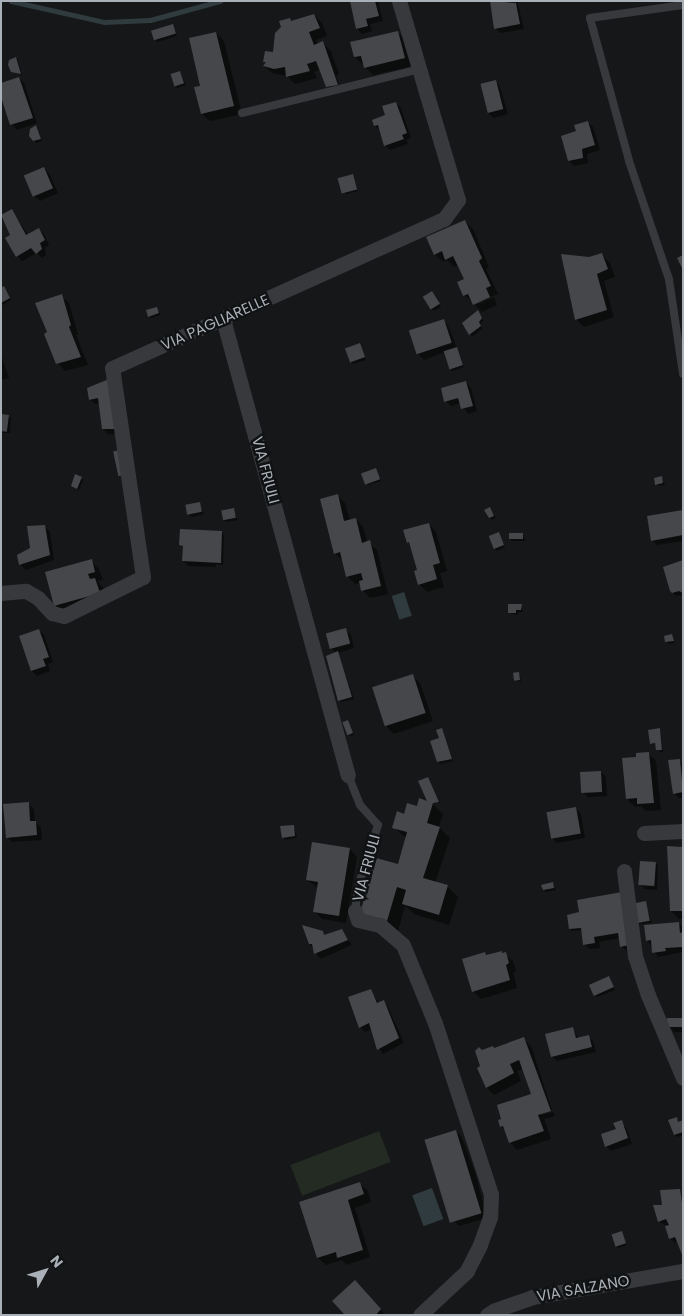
<!DOCTYPE html>
<style>
body{margin:0}
#map{position:relative;width:684px;height:1316px;overflow:hidden;background:#161718;font-family:Poppins,sans-serif}
div>[style]{position:absolute}
[style*='--x']{left:calc(var(--x)*1px);top:calc(var(--y)*1px);width:calc(var(--w)*1px);rotate:calc(var(--a)*1deg)}
.green>*{inset:0;background:#232b23;transform-origin:0 0}
.water>*{inset:0;background:#303b40;transform-origin:0 0}
.shadow>*{inset:0;background:#0007}
.stream>*{height:5px;margin:-2.5px;padding:0 2.5px;transform-origin:2.5px;border-radius:2.5px;background:#303b40}
.building>*{inset:0;background:#46474b;transform-origin:0 0}
.service>*{height:8px;margin:-4px;padding:0 4px;transform-origin:4px;border-radius:4px;background:#38393d}
.minor>*{height:15px;margin:-7.5px;padding:0 7.5px;transform-origin:7.5px;border-radius:7.5px;background:#38393d}
span{translate:-50% -50%;white-space:nowrap;text-align:center;line-height:1.15;-webkit-text-stroke:5px #111213;paint-order:stroke}
.street-label{font-size:15px;color:#a9b0b7}
.frame{position:absolute;inset:0;border:2px solid #a9b0b7;pointer-events:none}
.north{position:absolute;left:20px;top:1246px;width:50px;height:50px;-webkit-text-stroke:4px #111213;paint-order:stroke;rotate:51deg;font-size:14px;font-weight:700;line-height:20px;text-align:center;color:#a9b0b7}
.north::after{content:'';display:block;margin:auto;width:18px;height:22px;background:#a9b0b7;clip-path:polygon(50% 0,100% 100%,50% 72%,0 100%)}
</style>
<div id="map">
<div class="green">
<i style="left:379px;top:1131px;width:33px;height:95px;rotate:69deg"></i>
</div>
<div class="water">
<i style="left:404px;top:592px;width:25px;height:13px;rotate:72deg"></i>
<i style="left:432px;top:1188px;width:33px;height:21px;rotate:70deg"></i>
</div>
<div class="shadow">
<i style="clip-path:polygon(351px 1px,378px 1px,383px 21px,370px 24px,372px 31px,362px 34px,357px 29px)"></i>
<i style="clip-path:polygon(491px 1px,517px 1px,524px 29px,500px 33px,495px 28px)"></i>
<i style="clip-path:polygon(314px 15px,322px 23px,327px 36px,316px 40px,318px 45px,323px 43px,331px 51px,339px 74px,336px 76px,340px 87px,329px 89px,321px 69px,314px 72px,317px 78px,295px 84px,287px 76px,272px 73px,264px 66px,267px 63px,265px 62px,274px 54px,289px 19px,292px 22px)"></i>
<i style="clip-path:polygon(173px 26px,177px 36px,157px 42px,155px 40px)"></i>
<i style="clip-path:polygon(216px 33px,224px 41px,242px 114px,210px 121px,202px 114px,202px 87px)"></i>
<i style="clip-path:polygon(398px 33px,406px 40px,412px 66px,373px 75px,355px 57px)"></i>
<i style="clip-path:polygon(16px 58px,18px 60px,22px 75px,12px 71px)"></i>
<i style="clip-path:polygon(180px 72px,186px 85px,177px 88px,175px 86px)"></i>
<i style="clip-path:polygon(19px 78px,24px 83px,37px 123px,17px 130px,12px 124px)"></i>
<i style="clip-path:polygon(495px 81px,500px 87px,508px 114px,494px 118px,488px 113px,481px 85px)"></i>
<i style="clip-path:polygon(396px 103px,401px 108px,411px 138px,406px 140px,408px 144px,390px 150px,385px 145px,381px 131px,375px 126px,386px 116px)"></i>
<i style="clip-path:polygon(588px 122px,593px 127px,600px 150px,587px 154px,588px 163px,574px 166px,569px 161px,578px 131px)"></i>
<i style="clip-path:polygon(36px 127px,38px 129px,42px 141px,36px 143px,30px 136px)"></i>
<i style="clip-path:polygon(44px 168px,49px 173px,58px 193px,40px 201px,34px 196px,26px 176px)"></i>
<i style="clip-path:polygon(352px 175px,358px 191px,346px 194px,344px 192px)"></i>
<i style="clip-path:polygon(12px 211px,28px 235px,38px 229px,44px 234px,49px 245px,45px 248px,46px 255px,42px 258px,37px 253px,22px 261px,17px 256px,12px 236px,1px 217px)"></i>
<i style="clip-path:polygon(465px 222px,473px 229px,489px 267px,486px 269px,498px 294px,476px 302px,476px 305px,494px 297px,497px 305px,482px 312px,465px 295px,466px 280px,459px 265px,454px 267px,447px 260px,443px 262px,435px 254px)"></i>
<i style="clip-path:polygon(602px 255px,610px 263px,615px 277px,604px 281px,614px 317px,584px 327px,576px 319px,590px 258px)"></i>
<i style="clip-path:polygon(6px 290px,11px 300px,3px 305px,1px 303px)"></i>
<i style="clip-path:polygon(434px 295px,441px 307px,434px 311px,432px 309px)"></i>
<i style="clip-path:polygon(61px 296px,69px 303px,78px 334px,76px 335px,88px 365px,65px 371px,58px 363px,49px 333px)"></i>
<i style="clip-path:polygon(157px 308px,161px 315px,151px 318px,149px 316px)"></i>
<i style="clip-path:polygon(480px 314px,483px 321px,480px 324px,482px 329px,472px 337px,463px 323px)"></i>
<i style="clip-path:polygon(443px 320px,448px 325px,464px 367px,452px 371px,445px 352px,424px 360px,419px 355px)"></i>
<i style="clip-path:polygon(360px 344px,366px 360px,353px 364px,351px 362px)"></i>
<i style="clip-path:polygon(1px 354px,9px 378px,1px 380px)"></i>
<i style="clip-path:polygon(109px 381px,119px 434px,108px 434px,103px 429px,100px 403px,95px 404px,90px 399px)"></i>
<i style="clip-path:polygon(466px 382px,471px 388px,477px 411px,468px 414px,461px 403px,451px 406px,446px 401px)"></i>
<i style="clip-path:polygon(1px 416px,11px 418px,10px 433px,1px 433px)"></i>
<i style="clip-path:polygon(376px 470px,381px 481px,368px 485px,366px 483px)"></i>
<i style="clip-path:polygon(81px 478px,83px 480px,79px 490px,75px 488px)"></i>
<i style="clip-path:polygon(662px 478px,665px 485px,659px 486px,657px 484px)"></i>
<i style="clip-path:polygon(337px 495px,345px 503px,350px 521px,356px 519px,363px 527px,367px 542px,377px 550px,388px 594px,370px 598px,363px 590px,361px 583px,355px 584px,347px 576px,343px 561px,335px 553px)"></i>
<i style="clip-path:polygon(199px 503px,204px 514px,192px 517px,190px 515px)"></i>
<i style="clip-path:polygon(233px 509px,238px 520px,226px 522px,224px 520px)"></i>
<i style="clip-path:polygon(490px 509px,496px 518px,492px 520px,490px 518px)"></i>
<i style="clip-path:polygon(683px 511px,683px 541px,657px 545px,652px 540px)"></i>
<i style="clip-path:polygon(429px 524px,436px 532px,447px 571px,440px 573px,444px 587px,427px 592px,419px 584px,418px 571px,411px 546px,408px 542px)"></i>
<i style="clip-path:polygon(44px 526px,50px 532px,54px 560px,26px 570px,21px 565px,19px 555px,31px 549px)"></i>
<i style="clip-path:polygon(222px 532px,224px 535px,223px 565px,216px 564px,216px 567px,189px 566px,183px 561px,184px 548px,181px 545px)"></i>
<i style="clip-path:polygon(499px 534px,505px 547px,497px 551px,495px 548px)"></i>
<i style="clip-path:polygon(523px 534px,525px 541px,512px 541px,510px 539px)"></i>
<i style="clip-path:polygon(91px 561px,99px 569px,103px 580px,97px 581px,103px 587px,107px 601px,63px 613px,55px 605px)"></i>
<i style="clip-path:polygon(683px 562px,683px 595px,676px 596px,671px 591px)"></i>
<i style="clip-path:polygon(521px 605px,523px 612px,518px 612px,518px 615px,509px 613px)"></i>
<i style="clip-path:polygon(39px 630px,44px 635px,53px 662px,48px 664px,50px 671px,37px 676px,32px 671px)"></i>
<i style="clip-path:polygon(346px 630px,351px 635px,354px 648px,338px 653px,354px 699px,341px 702px,339px 700px,336px 653px,331px 648px)"></i>
<i style="clip-path:polygon(672px 636px,675px 643px,669px 644px,666px 641px)"></i>
<i style="clip-path:polygon(518px 674px,520px 676px,521px 682px,515px 680px)"></i>
<i style="clip-path:polygon(412px 676px,420px 683px,433px 721px,394px 734px,386px 726px)"></i>
<i style="clip-path:polygon(348px 721px,354px 735px,350px 736px,348px 734px)"></i>
<i style="clip-path:polygon(442px 729px,453px 761px,440px 764px,438px 761px)"></i>
<i style="clip-path:polygon(659px 730px,661px 732px,663px 752px,660px 752px,657px 745px,651px 744px)"></i>
<i style="clip-path:polygon(648px 753px,656px 761px,661px 810px,646px 811px,641px 806px,635px 807px,627px 799px,638px 758px)"></i>
<i style="clip-path:polygon(679px 760px,683px 764px,683px 798px,679px 798px,674px 793px)"></i>
<i style="clip-path:polygon(601px 772px,606px 777px,607px 796px,588px 797px,583px 792px)"></i>
<i style="clip-path:polygon(427px 778px,440px 803px,432px 803px,443px 814px,439px 827px,450px 838px,435px 883px,447px 886px,458px 897px,449px 925px,414px 914px,405px 906px,398px 931px,372px 923px,399px 866px,407px 839px,394px 827px,405px 815px,429px 802px)"></i>
<i style="clip-path:polygon(29px 804px,34px 809px,35px 822px,41px 827px,42px 840px,12px 842px,7px 837px)"></i>
<i style="clip-path:polygon(576px 809px,581px 814px,585px 838px,557px 843px,552px 838px)"></i>
<i style="clip-path:polygon(294px 826px,297px 838px,285px 840px,283px 837px)"></i>
<i style="clip-path:polygon(683px 848px,683px 919px,679px 919px,671px 911px)"></i>
<i style="clip-path:polygon(350px 849px,357px 857px,346px 923px,322px 919px,314px 911px,318px 888px,307px 880px)"></i>
<i style="clip-path:polygon(656px 863px,658px 865px,657px 890px,645px 889px,640px 884px)"></i>
<i style="clip-path:polygon(552px 884px,556px 890px,546px 892px,544px 890px)"></i>
<i style="clip-path:polygon(622px 893px,634px 950px,627px 951px,621px 946px,620px 938px,599px 942px,600px 948px,589px 949px,584px 944px,582px 930px,573px 931px,570px 929px,578px 913px)"></i>
<i style="clip-path:polygon(645px 903px,652px 923px,639px 924px,637px 921px)"></i>
<i style="clip-path:polygon(678px 923px,683px 927px,683px 952px,658px 957px,647px 940px)"></i>
<i style="clip-path:polygon(342px 931px,352px 945px,320px 959px,310px 944px,322px 933px,325px 936px)"></i>
<i style="clip-path:polygon(502px 952px,513px 961px,516px 971px,513px 972px,517px 988px,481px 999px,473px 991px,485px 953px,488px 956px)"></i>
<i style="clip-path:polygon(609px 978px,615px 990px,597px 997px,595px 995px)"></i>
<i style="clip-path:polygon(370px 991px,379px 1003px,383px 1002px,388px 1007px,404px 1043px,383px 1054px,373px 1039px,376px 1038px,372px 1029px,365px 1032px,360px 1027px)"></i>
<i style="clip-path:polygon(683px 1020px,683px 1032px,674px 1032px,669px 1027px)"></i>
<i style="clip-path:polygon(573px 1029px,579px 1039px,588px 1036px,593px 1041px,596px 1052px,557px 1061px,552px 1056px)"></i>
<i style="clip-path:polygon(523px 1038px,531px 1046px,552px 1110px,542px 1112px,542px 1115px,553px 1112px,555px 1116px,544px 1119px,551px 1139px,517px 1150px,510px 1142px,506px 1131px,501px 1126px,534px 1099px,523px 1069px,517px 1071px,521px 1081px,494px 1095px,487px 1088px,482px 1066px,482px 1051px,495px 1049px)"></i>
<i style="clip-path:polygon(676px 1118px,679px 1123px,683px 1121px,683px 1135px,677px 1137px,675px 1135px)"></i>
<i style="clip-path:polygon(621px 1122px,626px 1127px,632px 1144px,611px 1151px,606px 1146px)"></i>
<i style="clip-path:polygon(456px 1131px,461px 1136px,475px 1172px,487px 1218px,459px 1226px,454px 1221px)"></i>
<i style="clip-path:polygon(360px 1184px,368px 1191px,371px 1202px,355px 1208px,370px 1257px,346px 1265px,342px 1260px,326px 1265px,318px 1258px,300px 1202px)"></i>
<i style="clip-path:polygon(679px 1190px,683px 1207px,683px 1254px,678px 1242px,675px 1243px,670px 1238px,666px 1226px,659px 1221px,664px 1206px)"></i>
<i style="clip-path:polygon(621px 1232px,627px 1245px,618px 1248px,616px 1246px)"></i>
<i style="clip-path:polygon(362px 1290px,385px 1315px,347px 1315px)"></i>
</div>
<div class="stream">
<i style="--x:11;--y:1;--w:95;--a:12.7"></i>
<i style="--x:104;--y:22;--w:46;--a:-2.5"></i>
<i style="--x:150;--y:20;--w:73;--a:-15.2"></i>
</div>
<div class="building">
<i style="clip-path:polygon(350px 1px,375px 1px,379px 16px,366px 19px,368px 26px,356px 29px)"></i>
<i style="clip-path:polygon(490px 1px,516px 3px,520px 24px,494px 29px)"></i>
<i style="clip-path:polygon(314px 14px,320px 28px,309px 32px,314px 45px,323px 41px,338px 85px,326px 87px,316px 61px,307px 64px,310px 71px,286px 77px,285px 67px,274px 69px,263px 66px,266px 62px,263px 62px,265px 51px,273px 52px,275px 33px,281px 27px,279px 21px,290px 18px,291px 21px)"></i>
<i style="left:173px;top:24px;width:10px;height:23px;rotate:73deg"></i>
<i style="clip-path:polygon(398px 31px,405px 58px,364px 68px,361px 56px,354px 57px,350px 42px)"></i>
<i style="clip-path:polygon(216px 32px,234px 106px,201px 114px,194px 87px,200px 86px,189px 38px)"></i>
<i style="clip-path:polygon(16px 57px,21px 74px,11px 72px,8px 65px,9px 60px)"></i>
<i style="left:180px;top:71px;width:13px;height:10px;rotate:72deg"></i>
<i style="clip-path:polygon(19px 77px,33px 118px,10px 125px,1px 97px,1px 83px)"></i>
<i style="left:496px;top:80px;width:30px;height:16px;rotate:76deg"></i>
<i style="clip-path:polygon(396px 102px,407px 133px,402px 135px,404px 139px,384px 146px,378px 125px,374px 126px,372px 120px,385px 115px,382px 106px)"></i>
<i style="clip-path:polygon(588px 121px,595px 145px,582px 149px,583px 158px,568px 161px,561px 136px,576px 131px,574px 125px)"></i>
<i style="clip-path:polygon(36px 125px,41px 139px,33px 141px,29px 136px,30px 129px)"></i>
<i style="left:44px;top:167px;width:23px;height:22px;rotate:67deg"></i>
<i style="left:353px;top:174px;width:16px;height:16px;rotate:75deg"></i>
<i style="clip-path:polygon(12px 209px,26px 235px,39px 228px,45px 240px,40px 243px,42px 249px,36px 254px,31px 248px,16px 257px,5px 238px,10px 235px,1px 215px)"></i>
<i style="clip-path:polygon(465px 220px,482px 258px,479px 261px,491px 286px,486px 288px,490px 297px,473px 305px,468px 294px,463px 296px,457px 282px,464px 279px,453px 256px,445px 260px,442px 251px,434px 255px,426px 237px)"></i>
<i style="clip-path:polygon(602px 253px,608px 269px,597px 274px,607px 310px,575px 320px,561px 254px,589px 257px)"></i>
<i style="clip-path:polygon(683px 255px,683px 270px,677px 258px)"></i>
<i style="clip-path:polygon(4px 286px,10px 298px,1px 303px,1px 288px)"></i>
<i style="left:432px;top:291px;width:15px;height:11px;rotate:58deg"></i>
<i style="clip-path:polygon(62px 294px,71px 325px,69px 327px,81px 357px,56px 364px,44px 334px,47px 332px,35px 303px)"></i>
<i style="clip-path:polygon(157px 307px,159px 313px,148px 317px,146px 310px)"></i>
<i style="clip-path:polygon(478px 310px,482px 318px,479px 322px,481px 326px,469px 335px,462px 323px)"></i>
<i style="left:444px;top:319px;width:25px;height:37px;rotate:72deg"></i>
<i style="left:360px;top:343px;width:15px;height:16px;rotate:70deg"></i>
<i style="left:457px;top:347px;width:19px;height:14px;rotate:72deg"></i>
<i style="clip-path:polygon(109px 379px,115px 429px,102px 429px,98px 398px,89px 400px,87px 388px)"></i>
<i style="clip-path:polygon(466px 381px,473px 406px,461px 409px,458px 398px,444px 402px,441px 388px)"></i>
<i style="left:1px;top:414px;width:8px;height:17px;rotate:7deg"></i>
<i style="left:120px;top:450px;width:25px;height:7px;rotate:78deg"></i>
<i style="left:376px;top:468px;width:12px;height:16px;rotate:70deg"></i>
<i style="clip-path:polygon(75px 474px,82px 477px,77px 489px,71px 486px)"></i>
<i style="clip-path:polygon(662px 476px,663px 483px,655px 485px,654px 478px)"></i>
<i style="clip-path:polygon(338px 494px,344px 521px,356px 518px,362px 543px,370px 540px,381px 586px,361px 591px,359px 581px,363px 580px,361px 573px,346px 577px,340px 552px,334px 554px,320px 499px)"></i>
<i style="left:200px;top:502px;width:10px;height:15px;rotate:79deg"></i>
<i style="clip-path:polygon(490px 507px,494px 516px,489px 518px,484px 510px)"></i>
<i style="left:234px;top:508px;width:10px;height:13px;rotate:79deg"></i>
<i style="clip-path:polygon(683px 510px,683px 535px,651px 541px,647px 516px)"></i>
<i style="clip-path:polygon(429px 523px,440px 563px,433px 565px,437px 579px,418px 585px,414px 571px,417px 570px,409px 542px,407px 543px,403px 530px)"></i>
<i style="clip-path:polygon(45px 525px,50px 555px,19px 565px,17px 555px,30px 548px,27px 526px)"></i>
<i style="clip-path:polygon(180px 529px,222px 531px,221px 563px,182px 561px,183px 546px,179px 545px)"></i>
<i style="left:499px;top:532px;width:14px;height:11px;rotate:69deg"></i>
<i style="left:509px;top:533px;width:14px;height:6px"></i>
<i style="clip-path:polygon(92px 559px,95px 572px,88px 574px,90px 579px,95px 578px,100px 593px,54px 606px,45px 572px)"></i>
<i style="clip-path:polygon(683px 560px,683px 593px,679px 591px,672px 593px,670px 591px,663px 567px)"></i>
<i style="clip-path:polygon(508px 604px,522px 604px,521px 610px,516px 610px,516px 613px,508px 613px)"></i>
<i style="left:346px;top:628px;width:16px;height:21px;rotate:75deg"></i>
<i style="clip-path:polygon(39px 629px,49px 657px,43px 659px,46px 666px,31px 671px,19px 636px)"></i>
<i style="clip-path:polygon(672px 634px,674px 641px,665px 642px,664px 636px)"></i>
<i style="clip-path:polygon(338px 651px,352px 697px,338px 701px,326px 656px)"></i>
<i style="left:519px;top:672px;width:8px;height:6px;rotate:83deg"></i>
<i style="left:413px;top:674px;width:41px;height:43px;rotate:72deg"></i>
<i style="left:348px;top:720px;width:14px;height:6px;rotate:69deg"></i>
<i style="clip-path:polygon(442px 728px,452px 759px,437px 762px,430px 741px,439px 738px,436px 730px)"></i>
<i style="clip-path:polygon(660px 728px,662px 750px,656px 750px,655px 743px,650px 744px,648px 730px)"></i>
<i style="clip-path:polygon(649px 752px,654px 803px,637px 804px,637px 798px,626px 799px,622px 758px,636px 757px,636px 753px)"></i>
<i style="clip-path:polygon(680px 759px,683px 792px,673px 794px,668px 760px)"></i>
<i style="left:601px;top:771px;width:21px;height:21px;rotate:87deg"></i>
<i style="clip-path:polygon(428px 777px,439px 802px,433px 803px,427px 823px,440px 827px,423px 878px,448px 885px,439px 915px,402px 904px,406px 890px,397px 887px,387px 921px,360px 913px,376px 858px,398px 864px,407px 832px,392px 828px,397px 811px,404px 814px,407px 803px,417px 806px,419px 798px,427px 801px,418px 781px)"></i>
<i style="clip-path:polygon(29px 802px,30px 821px,36px 821px,37px 835px,6px 838px,3px 804px)"></i>
<i style="left:576px;top:807px;width:27px;height:30px;rotate:80deg"></i>
<i style="clip-path:polygon(294px 825px,295px 836px,282px 838px,280px 826px)"></i>
<i style="clip-path:polygon(312px 842px,350px 848px,339px 916px,313px 912px,318px 882px,306px 880px)"></i>
<i style="clip-path:polygon(667px 846px,683px 847px,683px 911px,670px 911px)"></i>
<i style="left:640px;top:861px;width:16px;height:24px;rotate:4deg"></i>
<i style="clip-path:polygon(553px 882px,554px 888px,543px 890px,541px 885px)"></i>
<i style="clip-path:polygon(622px 892px,629px 945px,620px 947px,618px 933px,594px 937px,595px 943px,583px 945px,581px 928px,569px 929px,567px 915px,579px 912px,577px 900px)"></i>
<i style="left:646px;top:901px;width:20px;height:14px;rotate:79deg"></i>
<i style="clip-path:polygon(679px 922px,680px 933px,683px 932px,683px 947px,665px 948px,666px 951px,652px 953px,651px 940px,646px 941px,644px 925px)"></i>
<i style="clip-path:polygon(302px 925px,323px 931px,324px 935px,342px 929px,348px 940px,314px 954px,312px 944px,309px 944px)"></i>
<i style="clip-path:polygon(502px 951px,502px 953px,506px 952px,509px 963px,506px 965px,510px 980px,472px 992px,462px 959px,485px 952px,486px 955px)"></i>
<i style="left:609px;top:976px;width:12px;height:22px;rotate:66deg"></i>
<i style="clip-path:polygon(371px 989px,377px 1003px,384px 1000px,399px 1038px,377px 1050px,369px 1023px,359px 1028px,348px 997px)"></i>
<i style="left:683px;top:1018px;width:9px;height:16px;rotate:90deg"></i>
<i style="clip-path:polygon(573px 1027px,576px 1038px,589px 1035px,592px 1047px,551px 1057px,545px 1034px)"></i>
<i style="clip-path:polygon(524px 1037px,551px 1111px,538px 1115px,544px 1131px,509px 1143px,503px 1126px,500px 1127px,498px 1120px,501px 1119px,497px 1105px,531px 1094px,519px 1060px,510px 1064px,514px 1073px,486px 1088px,477px 1068px,480px 1066px,475px 1051px,479px 1047px,482px 1050px,493px 1046px,494px 1048px)"></i>
<i style="clip-path:polygon(677px 1117px,678px 1122px,683px 1120px,683px 1132px,674px 1135px,668px 1120px)"></i>
<i style="clip-path:polygon(622px 1120px,628px 1138px,605px 1147px,601px 1134px,616px 1129px,613px 1123px)"></i>
<i style="left:456px;top:1130px;width:87px;height:33px;rotate:73deg"></i>
<i style="clip-path:polygon(360px 1182px,364px 1194px,348px 1200px,363px 1250px,337px 1258px,336px 1252px,317px 1258px,299px 1202px)"></i>
<i style="clip-path:polygon(680px 1189px,683px 1209px,683px 1257px,675px 1237px,669px 1239px,665px 1226px,669px 1225px,666px 1219px,658px 1222px,653px 1205px,662px 1205px,660px 1190px)"></i>
<i style="left:622px;top:1231px;width:13px;height:11px;rotate:72deg"></i>
<i style="clip-path:polygon(355px 1280px,381px 1309px,376px 1315px,345px 1315px,332px 1301px)"></i>
</div>
<div class="service">
<i style="--x:683;--y:5;--w:94;--a:172"></i>
<i style="--x:590;--y:18;--w:148;--a:74.7"></i>
<i style="--x:629;--y:161;--w:125;--a:71.3"></i>
<i style="--x:669;--y:279;--w:96;--a:81.6"></i>
<i style="--x:242;--y:113;--w:183;--a:-13.9"></i>
<i style="--x:348;--y:775;--w:32;--a:68"></i>
<i style="--x:360;--y:805;--w:27;--a:48"></i>
<i style="--x:378;--y:825;--w:65;--a:107.9"></i>
<i style="--x:358;--y:887;--w:24;--a:97"></i>
</div>
<div class="minor">
<i style="--x:223;--y:319;--w:473;--a:74.7"></i>
<i style="--x:1;--y:593;--w:25;--a:-5"></i>
<i style="--x:26;--y:591;--w:14;--a:30"></i>
<i style="--x:38;--y:598;--w:21;--a:47"></i>
<i style="--x:52;--y:613;--w:12;--a:14"></i>
<i style="--x:64;--y:616;--w:88;--a:-26.3"></i>
<i style="--x:143;--y:577;--w:211;--a:-98.4"></i>
<i style="--x:112;--y:368;--w:364;--a:-24.2"></i>
<i style="--x:444;--y:219;--w:24;--a:-54"></i>
<i style="--x:458;--y:200;--w:208;--a:-106.5"></i>
<i style="--x:644;--y:833;--w:39;--a:-3"></i>
<i style="--x:624;--y:871;--w:86;--a:82.6"></i>
<i style="--x:635;--y:956;--w:41;--a:71.6"></i>
<i style="--x:648;--y:995;--w:90;--a:67.1"></i>
<i style="--x:355;--y:911;--w:9;--a:72"></i>
<i style="--x:358;--y:920;--w:23;--a:13"></i>
<i style="--x:380;--y:925;--w:30;--a:41"></i>
<i style="--x:403;--y:945;--w:84;--a:67.7"></i>
<i style="--x:435;--y:1023;--w:180;--a:71.9"></i>
<i style="--x:491;--y:1194;--w:23;--a:92"></i>
<i style="--x:490;--y:1217;--w:30;--a:110"></i>
<i style="--x:480;--y:1245;--w:29;--a:117"></i>
<i style="--x:467;--y:1271;--w:64;--a:136.9"></i>
<i style="--x:487;--y:1315;--w:9;--a:-32"></i>
<i style="--x:495;--y:1310;--w:39;--a:-19"></i>
<i style="--x:532;--y:1297;--w:153;--a:-9.8"></i>
</div>
<div class="street-label">
<span style="left:215px;top:322px;rotate:-24deg">VIA PAGLIARELLE</span>
<span style="left:266px;top:470px;rotate:75deg">VIA FRIULI</span>
<span style="left:366px;top:868px;rotate:-75deg">VIA FRIULI</span>
<span style="left:583px;top:1288px;rotate:-10deg">VIA SALZANO</span>
</div>
<div class="frame"></div>
<div class="north">N</div>
</div>
